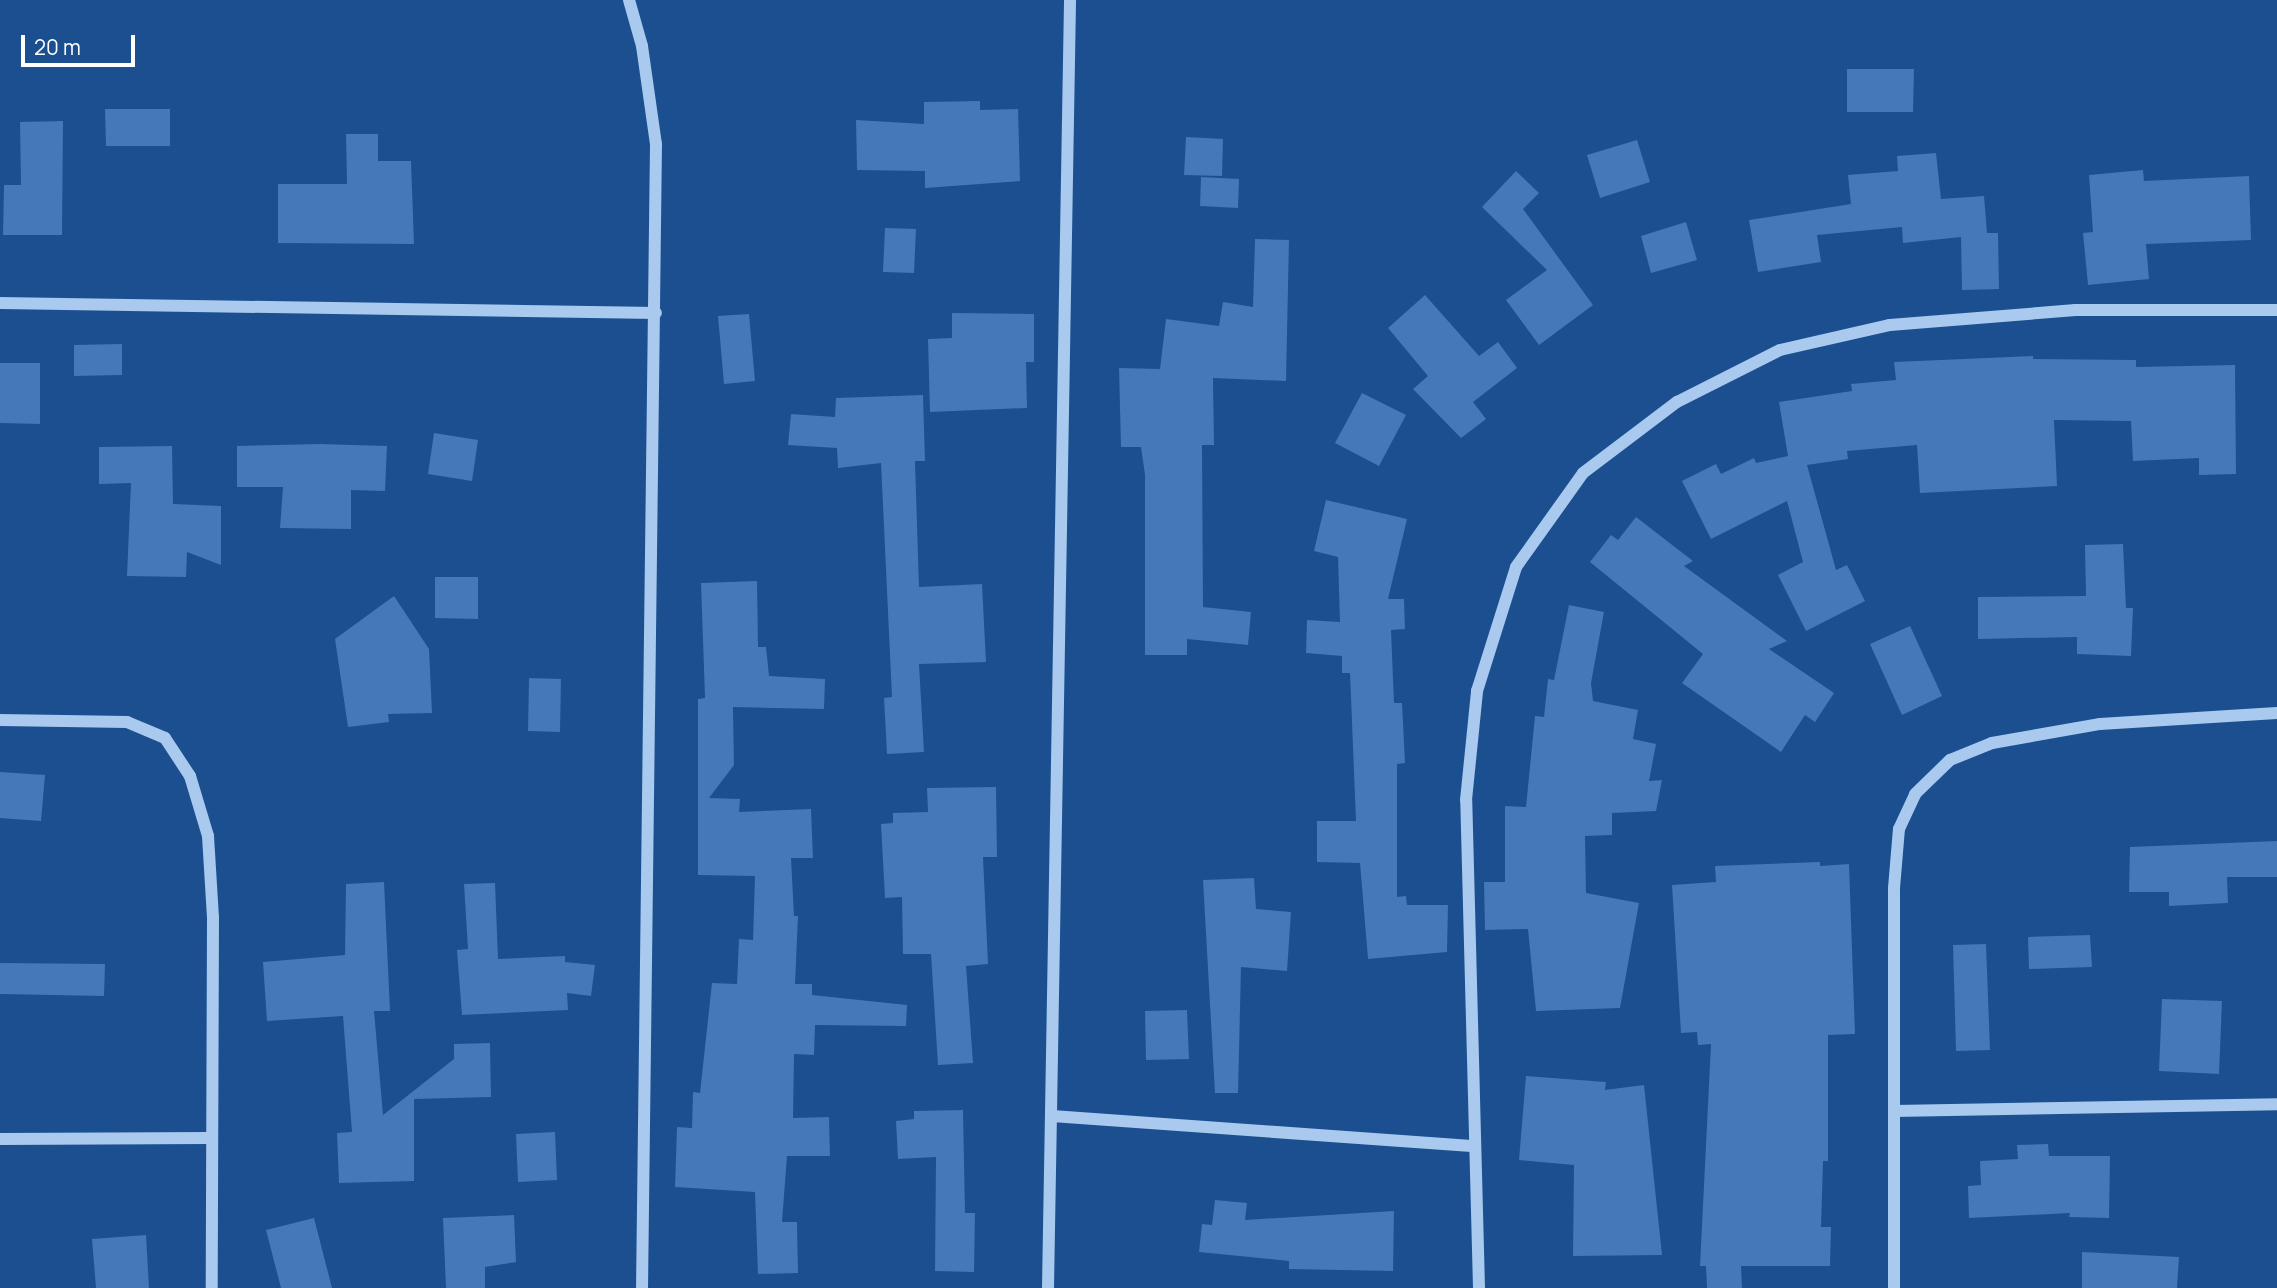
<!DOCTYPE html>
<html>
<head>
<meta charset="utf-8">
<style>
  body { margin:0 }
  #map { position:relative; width:2277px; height:1288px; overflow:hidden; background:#1b4f8f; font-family:Manrope,sans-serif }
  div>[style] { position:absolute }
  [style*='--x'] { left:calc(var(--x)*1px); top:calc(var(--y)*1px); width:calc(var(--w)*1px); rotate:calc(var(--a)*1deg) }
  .building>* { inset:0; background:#4478b7 }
  .minor>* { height:12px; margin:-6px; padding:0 6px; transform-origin:6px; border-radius:6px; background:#a9c9ee }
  span { translate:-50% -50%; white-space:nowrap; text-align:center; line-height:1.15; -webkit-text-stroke:6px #1b4f8f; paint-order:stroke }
  .scale { position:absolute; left:21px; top:35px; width:114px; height:32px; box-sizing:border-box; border:4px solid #fff; border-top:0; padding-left:9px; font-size:21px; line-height:24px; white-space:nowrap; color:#fff; -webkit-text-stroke:5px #1b4f8f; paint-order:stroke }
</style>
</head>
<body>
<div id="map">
  <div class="building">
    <div style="clip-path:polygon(1847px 69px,1914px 69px,1913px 112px,1847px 112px)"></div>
    <div style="clip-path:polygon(980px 101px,980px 110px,1018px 109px,1020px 181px,925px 188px,925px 171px,857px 170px,856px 120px,924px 124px,924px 102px)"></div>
    <div style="clip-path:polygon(105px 109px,170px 109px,170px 146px,106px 146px)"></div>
    <div style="clip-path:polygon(63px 121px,62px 235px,3px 235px,4px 185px,21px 185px,20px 122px)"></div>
    <div style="clip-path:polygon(346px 134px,378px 134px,378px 161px,411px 161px,414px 244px,278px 243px,278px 184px,347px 184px)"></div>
    <div style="clip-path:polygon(1186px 137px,1223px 139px,1222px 176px,1184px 175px)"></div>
    <div style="clip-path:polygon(1637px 140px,1650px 182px,1600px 198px,1587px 155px)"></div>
    <div style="clip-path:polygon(1936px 153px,1941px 199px,1984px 196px,1987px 233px,1998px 233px,1999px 289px,1962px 290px,1961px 237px,1903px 243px,1902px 227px,1817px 235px,1821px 262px,1758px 272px,1749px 220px,1851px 204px,1848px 175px,1898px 171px,1897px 156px)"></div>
    <div style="clip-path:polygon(2143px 170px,2144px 181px,2249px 176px,2251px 240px,2146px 244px,2149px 279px,2088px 285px,2083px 233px,2093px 232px,2089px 175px)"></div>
    <div style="clip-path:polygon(1516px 171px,1539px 193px,1523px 209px,1593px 305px,1539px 345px,1506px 300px,1547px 270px,1482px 207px)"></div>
    <div style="clip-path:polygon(1201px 177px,1239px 179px,1238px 208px,1200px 206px)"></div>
    <div style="clip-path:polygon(1686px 222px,1697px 260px,1651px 273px,1641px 236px)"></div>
    <div style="clip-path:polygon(885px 228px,916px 229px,914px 273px,883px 272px)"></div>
    <div style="clip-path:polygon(1255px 239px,1289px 240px,1286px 381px,1213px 378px,1214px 445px,1202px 445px,1203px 607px,1251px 612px,1248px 645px,1187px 639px,1187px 655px,1145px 655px,1145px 475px,1141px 447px,1121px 447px,1119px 368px,1160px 369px,1166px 319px,1219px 326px,1223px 302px,1253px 307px)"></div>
    <div style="clip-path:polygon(1425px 295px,1479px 356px,1498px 342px,1517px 368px,1473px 402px,1486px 419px,1461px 438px,1413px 389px,1428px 376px,1388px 328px)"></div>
    <div style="clip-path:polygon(952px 313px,1034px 314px,1034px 362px,1026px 362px,1027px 408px,930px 412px,928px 339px,952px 338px)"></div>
    <div style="clip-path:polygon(749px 314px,755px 381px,724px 384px,718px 316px)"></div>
    <div style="clip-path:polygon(122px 344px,122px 375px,74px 376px,74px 345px)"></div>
    <div style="clip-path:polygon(2033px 356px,2033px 359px,2136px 360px,2136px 367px,2235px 365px,2236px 474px,2199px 475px,2199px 458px,2133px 461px,2131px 421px,2054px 420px,2057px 486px,1920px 493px,1917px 445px,1847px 451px,1848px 459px,1807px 465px,1836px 570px,1847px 565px,1865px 601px,1806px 631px,1778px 575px,1803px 562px,1787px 501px,1711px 539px,1682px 481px,1716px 464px,1721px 474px,1754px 458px,1756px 463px,1788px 456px,1779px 402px,1852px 391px,1851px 384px,1896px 380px,1894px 362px)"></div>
    <div style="clip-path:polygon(0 363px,40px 363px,40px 424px,0 423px)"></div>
    <div style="clip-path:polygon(1362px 393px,1406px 415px,1379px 466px,1335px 443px)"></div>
    <div style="clip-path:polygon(923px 395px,925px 461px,915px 461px,919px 587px,982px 584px,986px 662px,919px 664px,924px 752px,887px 754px,884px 698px,892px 697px,881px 463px,838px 468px,837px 448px,788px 445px,791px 414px,835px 417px,836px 398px)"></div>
    <div style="clip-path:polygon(434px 433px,478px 440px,472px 481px,428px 474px)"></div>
    <div style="clip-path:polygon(320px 444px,387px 446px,385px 491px,351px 490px,351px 529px,280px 528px,283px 487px,237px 487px,237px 446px)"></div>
    <div style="clip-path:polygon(172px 446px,173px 504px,221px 506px,221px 565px,187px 552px,186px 577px,127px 576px,131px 483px,99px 484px,99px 447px)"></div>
    <div style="clip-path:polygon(1326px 500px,1407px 519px,1388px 599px,1404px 599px,1405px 629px,1391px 630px,1394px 703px,1402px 703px,1405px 763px,1397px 764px,1397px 897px,1406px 896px,1407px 905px,1448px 905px,1447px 952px,1368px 959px,1360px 863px,1317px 862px,1317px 821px,1356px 821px,1350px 673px,1342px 673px,1342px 656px,1306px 653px,1307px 620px,1340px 622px,1338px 557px,1314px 551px)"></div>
    <div style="clip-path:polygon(1636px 517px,1693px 561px,1684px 566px,1787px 641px,1769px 649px,1834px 693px,1815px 722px,1805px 715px,1781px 752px,1682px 683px,1703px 654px,1590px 562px,1611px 535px,1618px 540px)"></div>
    <div style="clip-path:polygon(2123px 544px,2126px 608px,2133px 608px,2131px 656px,2077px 654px,2077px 637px,1978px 639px,1978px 597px,2086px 596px,2085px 545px)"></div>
    <div style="clip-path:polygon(435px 577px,478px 577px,478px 619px,435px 618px)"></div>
    <div style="clip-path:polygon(757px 581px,758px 647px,766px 647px,769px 676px,825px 679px,824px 709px,733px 707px,734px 765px,709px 798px,740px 799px,739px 812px,811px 809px,813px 858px,791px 858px,794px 916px,798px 916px,795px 984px,812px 984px,812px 995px,907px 1005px,906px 1026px,815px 1025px,814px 1055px,794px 1054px,793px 1118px,829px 1117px,830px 1156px,787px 1156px,782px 1222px,797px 1222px,798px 1273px,758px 1274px,755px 1192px,675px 1187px,677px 1127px,692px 1128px,693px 1092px,700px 1093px,712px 983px,737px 984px,739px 939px,753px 940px,755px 876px,698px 875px,698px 699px,705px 698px,701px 583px)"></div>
    <div style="clip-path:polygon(394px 596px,429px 649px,432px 713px,388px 714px,389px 722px,348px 727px,335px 639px)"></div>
    <div style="clip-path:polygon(1569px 605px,1604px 612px,1591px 683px,1593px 701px,1638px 710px,1633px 739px,1656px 744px,1649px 781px,1662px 780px,1656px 811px,1612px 813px,1612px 835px,1585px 836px,1586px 893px,1639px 903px,1620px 1008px,1536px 1011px,1528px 929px,1485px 930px,1484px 882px,1505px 882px,1505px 806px,1526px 807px,1535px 716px,1544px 717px,1548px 679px,1554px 680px)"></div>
    <div style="clip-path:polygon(1910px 626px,1942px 696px,1902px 715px,1870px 644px)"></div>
    <div style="clip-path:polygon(529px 678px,561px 679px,560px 732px,528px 731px)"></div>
    <div style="clip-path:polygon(0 772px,45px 775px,41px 821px,0 818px)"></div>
    <div style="clip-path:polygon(996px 787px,997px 857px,983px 857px,988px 964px,966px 966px,973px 1063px,938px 1065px,931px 954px,903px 954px,902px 897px,885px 898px,881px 824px,893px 823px,893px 813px,928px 812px,927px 788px)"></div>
    <div style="clip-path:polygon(2277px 841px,2277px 877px,2227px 877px,2228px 903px,2169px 906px,2169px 892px,2129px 892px,2130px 847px)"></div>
    <div style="clip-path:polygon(1820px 862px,1820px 866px,1849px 864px,1855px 1034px,1828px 1035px,1828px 1161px,1823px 1161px,1821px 1227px,1831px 1227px,1830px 1266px,1741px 1266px,1742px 1288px,1707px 1288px,1706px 1266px,1700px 1266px,1711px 1044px,1698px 1045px,1697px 1032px,1681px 1033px,1672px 885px,1716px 882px,1715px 866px)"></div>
    <div style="clip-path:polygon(1254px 878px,1256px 909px,1291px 912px,1287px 971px,1241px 967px,1238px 1093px,1215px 1093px,1203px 880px)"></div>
    <div style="clip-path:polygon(384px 882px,390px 1011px,374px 1011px,383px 1115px,454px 1059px,454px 1044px,490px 1043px,491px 1097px,414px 1099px,414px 1181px,339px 1183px,337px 1133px,352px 1132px,343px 1016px,267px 1021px,263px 962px,345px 955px,346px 884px)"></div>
    <div style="clip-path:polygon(495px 883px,498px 959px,565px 956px,565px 962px,595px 965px,591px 996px,567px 993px,568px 1010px,462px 1015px,457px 950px,468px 949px,464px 884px)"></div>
    <div style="clip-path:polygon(2090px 935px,2092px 967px,2029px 969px,2028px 937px)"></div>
    <div style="clip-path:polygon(1986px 944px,1990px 1050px,1956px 1051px,1953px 945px)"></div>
    <div style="clip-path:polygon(0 963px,105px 964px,104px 996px,0 994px)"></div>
    <div style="clip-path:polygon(2162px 999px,2222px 1001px,2219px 1074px,2159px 1071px)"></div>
    <div style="clip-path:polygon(1187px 1010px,1189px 1059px,1146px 1060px,1145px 1011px)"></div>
    <div style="clip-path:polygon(1526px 1076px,1606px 1082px,1605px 1090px,1644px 1085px,1662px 1255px,1573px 1256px,1574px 1165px,1519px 1160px)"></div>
    <div style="clip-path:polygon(963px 1110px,965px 1213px,975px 1213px,974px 1272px,935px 1271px,936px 1157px,898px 1159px,896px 1121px,914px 1119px,914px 1111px)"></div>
    <div style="clip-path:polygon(555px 1132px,557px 1180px,518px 1182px,516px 1134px)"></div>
    <div style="clip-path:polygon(2048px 1144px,2049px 1156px,2110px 1156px,2109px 1218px,2069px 1217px,2070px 1213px,1969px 1218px,1968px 1186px,1981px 1185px,1980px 1161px,2018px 1159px,2017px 1145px)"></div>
    <div style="clip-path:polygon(1215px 1200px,1247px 1203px,1245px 1220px,1394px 1211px,1393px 1271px,1289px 1269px,1289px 1261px,1199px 1252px,1202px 1224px,1212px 1225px)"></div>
    <div style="clip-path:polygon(514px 1215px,516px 1262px,485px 1267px,485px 1288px,446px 1288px,443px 1218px)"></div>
    <div style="clip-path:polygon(314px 1218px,332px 1288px,281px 1288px,266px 1230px)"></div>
    <div style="clip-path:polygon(146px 1235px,149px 1288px,96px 1288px,92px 1239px)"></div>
    <div style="clip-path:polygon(2082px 1252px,2179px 1257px,2177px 1288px,2082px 1288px)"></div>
  </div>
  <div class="minor">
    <div style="--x:629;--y:0;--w:48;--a:74.2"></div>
    <div style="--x:642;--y:46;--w:99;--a:81.9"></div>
    <div style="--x:656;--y:144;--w:1144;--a:90.7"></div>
    <div style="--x:0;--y:303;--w:656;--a:0.87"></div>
    <div style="--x:0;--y:720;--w:127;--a:0.9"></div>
    <div style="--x:127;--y:722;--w:41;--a:22.8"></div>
    <div style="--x:165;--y:738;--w:45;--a:56.7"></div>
    <div style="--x:190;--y:776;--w:63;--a:73.3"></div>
    <div style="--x:208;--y:836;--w:81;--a:86.5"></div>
    <div style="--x:213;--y:917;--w:371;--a:90.2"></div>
    <div style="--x:1894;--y:1111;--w:383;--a:-1"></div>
    <div style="--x:1052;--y:1116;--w:424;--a:4.1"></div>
    <div style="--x:0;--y:1139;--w:210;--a:-0.3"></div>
    <div style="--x:1048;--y:1288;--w:1288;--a:-89.02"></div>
    <div style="--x:1479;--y:1288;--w:488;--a:-91.5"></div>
    <div style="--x:1466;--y:800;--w:110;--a:-84.2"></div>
    <div style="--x:1477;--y:691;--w:130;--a:-72.5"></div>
    <div style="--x:1516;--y:567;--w:115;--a:-54.5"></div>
    <div style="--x:1583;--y:473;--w:118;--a:-37.1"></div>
    <div style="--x:1677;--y:402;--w:115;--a:-26.8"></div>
    <div style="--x:1780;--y:350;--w:113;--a:-12.8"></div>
    <div style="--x:1890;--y:325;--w:186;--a:-4.6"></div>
    <div style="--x:2075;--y:310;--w:202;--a:0"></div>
    <div style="--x:1894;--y:1288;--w:400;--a:-90"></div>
    <div style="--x:1894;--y:888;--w:59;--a:-85.2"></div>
    <div style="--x:1899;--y:829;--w:38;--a:-65"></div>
    <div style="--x:1915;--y:794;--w:49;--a:-44.2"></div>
    <div style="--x:1950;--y:760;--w:45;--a:-22"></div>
    <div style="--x:1992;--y:743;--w:110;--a:-10"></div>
    <div style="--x:2100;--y:724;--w:177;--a:-3.6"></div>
  </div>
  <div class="scale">20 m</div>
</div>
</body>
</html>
